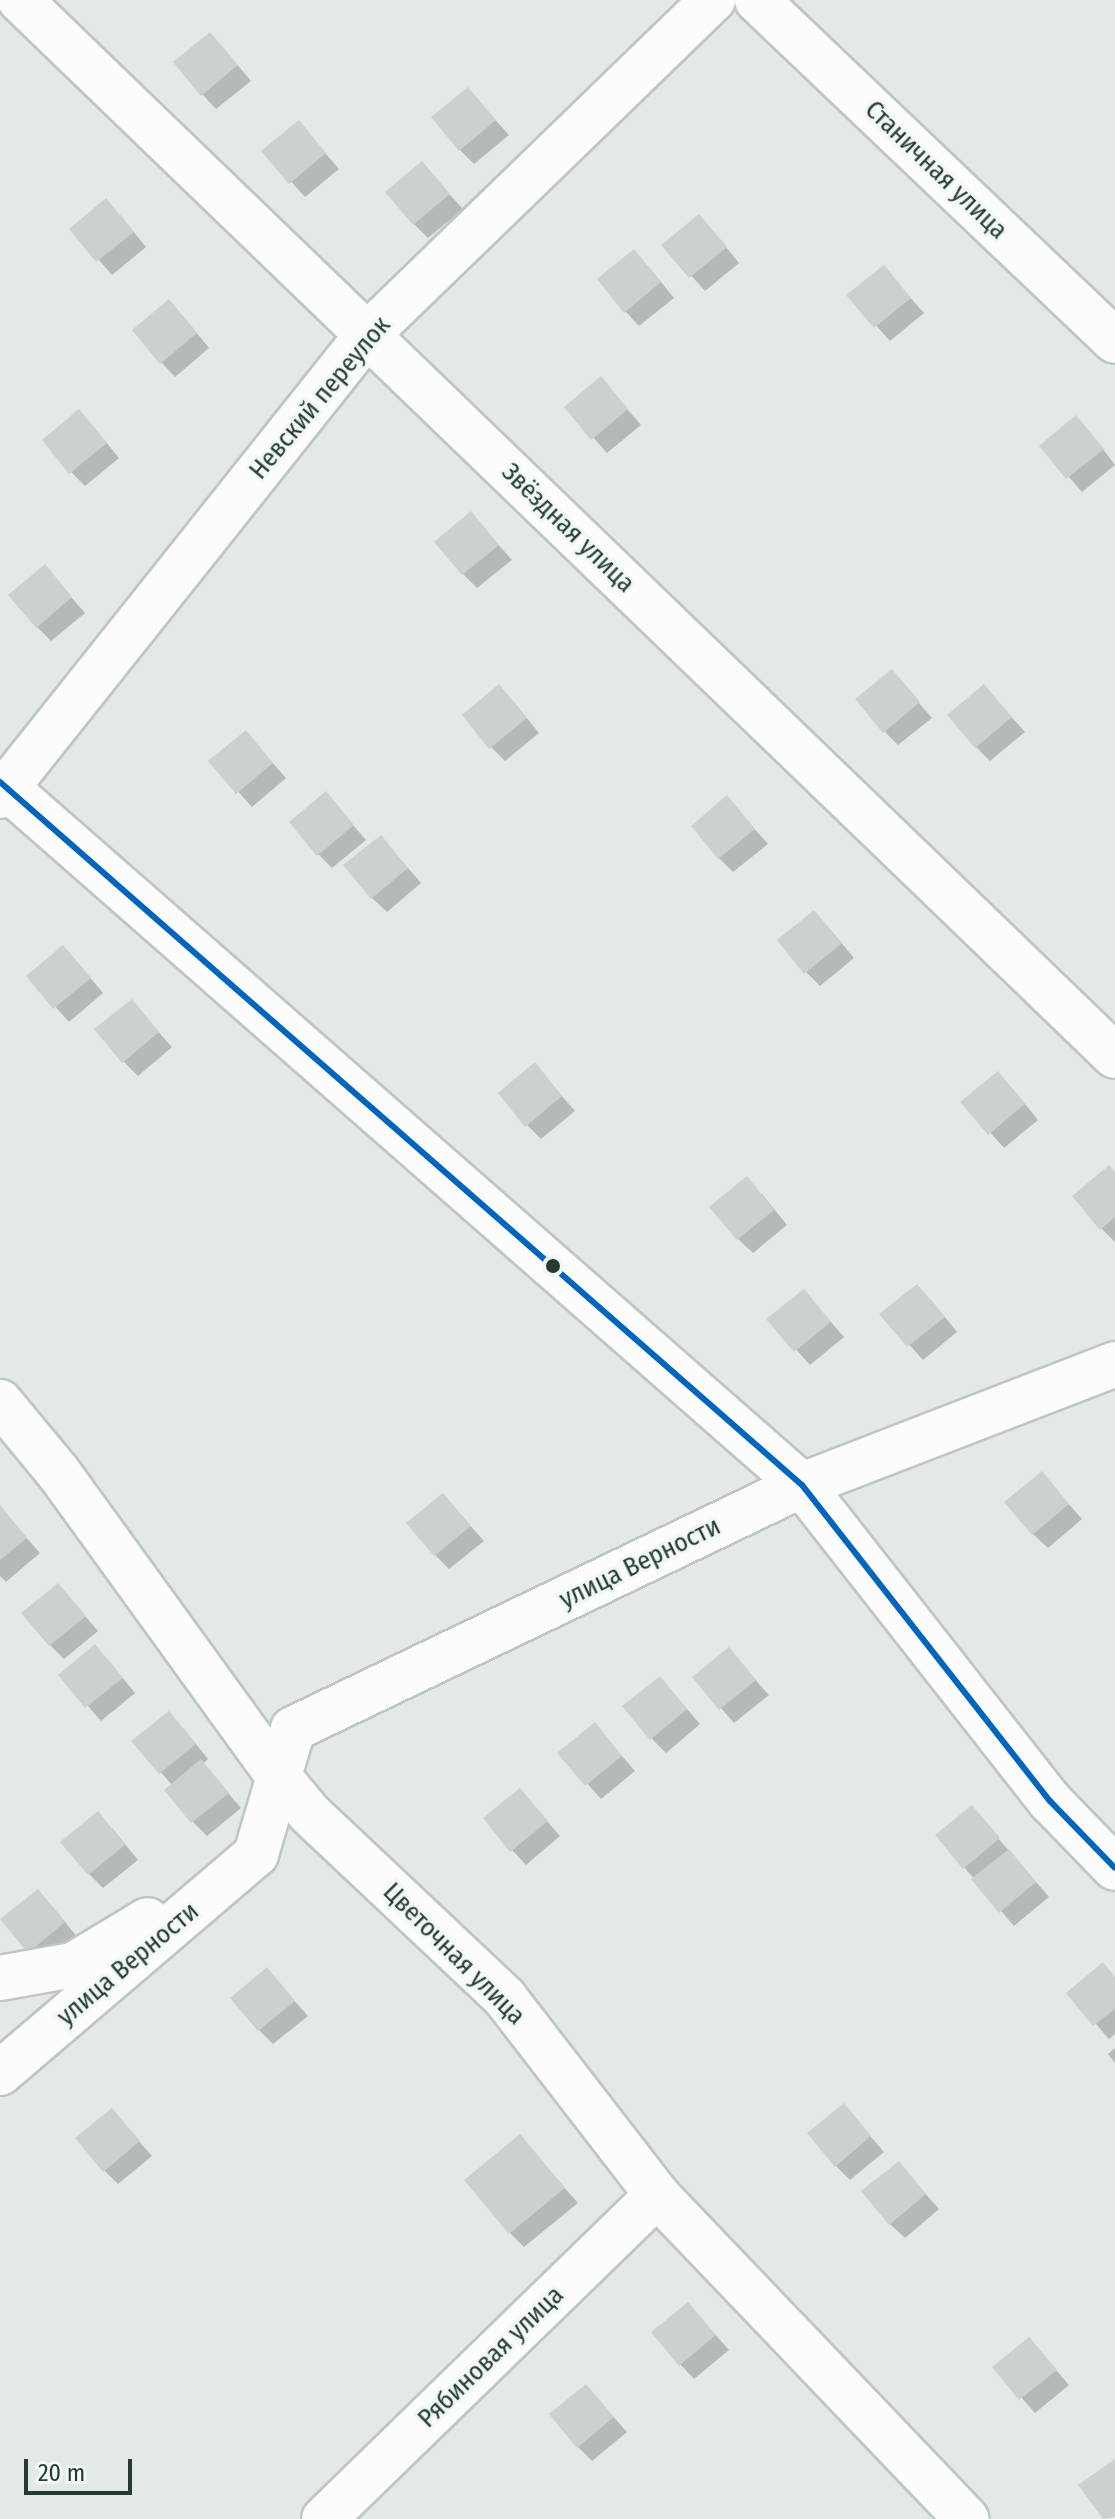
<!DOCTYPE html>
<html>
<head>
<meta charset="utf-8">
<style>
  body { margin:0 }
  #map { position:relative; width:1115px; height:2519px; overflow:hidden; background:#e3e9e6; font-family:"Fira Sans Condensed",sans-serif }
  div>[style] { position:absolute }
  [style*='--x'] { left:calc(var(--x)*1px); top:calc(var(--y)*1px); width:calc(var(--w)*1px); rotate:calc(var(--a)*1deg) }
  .shadow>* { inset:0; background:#0003 }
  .building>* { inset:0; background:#ccd1cf }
  .roads { filter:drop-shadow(2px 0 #c0c6c3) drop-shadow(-2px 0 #c0c6c3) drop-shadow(0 2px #c0c6c3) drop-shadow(0 -2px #c0c6c3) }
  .minor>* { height:44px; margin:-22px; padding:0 22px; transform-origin:22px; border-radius:22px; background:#fbfcfb }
  .bus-1>* { height:6px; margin:-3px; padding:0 3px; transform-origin:3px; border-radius:3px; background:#0065bd }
  .dots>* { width:22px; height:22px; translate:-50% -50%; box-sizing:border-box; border:4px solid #f2f8f4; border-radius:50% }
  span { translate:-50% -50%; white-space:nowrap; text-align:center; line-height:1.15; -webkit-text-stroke:6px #f2f8f4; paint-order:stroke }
  .street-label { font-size:26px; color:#233b33 }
  .scale { position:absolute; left:24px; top:2459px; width:108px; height:36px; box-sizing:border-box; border:4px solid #233b33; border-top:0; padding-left:10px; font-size:24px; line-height:28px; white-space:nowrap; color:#233b33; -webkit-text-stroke:6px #f2f8f4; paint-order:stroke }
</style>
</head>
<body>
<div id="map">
  <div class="shadow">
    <div style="clip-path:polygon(224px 49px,251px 81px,216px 109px,202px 94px)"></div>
    <div style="clip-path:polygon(468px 90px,509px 135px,474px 164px,460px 150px)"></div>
    <div style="clip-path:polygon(299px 123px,339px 169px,305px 197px,264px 151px)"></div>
    <div style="clip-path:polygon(422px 164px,463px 209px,428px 238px,414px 224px)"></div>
    <div style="clip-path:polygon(120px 215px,146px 247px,112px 275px,72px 229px)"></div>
    <div style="clip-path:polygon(713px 231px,739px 263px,705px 291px,664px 245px)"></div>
    <div style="clip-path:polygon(648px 266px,674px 298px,639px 326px,625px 311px)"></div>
    <div style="clip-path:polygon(883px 267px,924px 313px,890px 341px,849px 295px)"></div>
    <div style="clip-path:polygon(183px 316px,209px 348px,175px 377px,161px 362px)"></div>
    <div style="clip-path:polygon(601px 379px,641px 425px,607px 453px,566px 407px)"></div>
    <div style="clip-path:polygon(93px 426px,119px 458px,85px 486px,71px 472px)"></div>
    <div style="clip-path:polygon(1090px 432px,1115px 465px,1082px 492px,1042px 446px)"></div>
    <div style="clip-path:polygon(471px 514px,512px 560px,477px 588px,463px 574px)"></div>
    <div style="clip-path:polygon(45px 567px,85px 613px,51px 641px,37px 627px)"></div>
    <div style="clip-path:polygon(892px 672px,932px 718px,898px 745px,884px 731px)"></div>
    <div style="clip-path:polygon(984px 686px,1025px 732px,990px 761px,976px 747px)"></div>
    <div style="clip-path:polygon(513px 701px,539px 733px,505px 761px,491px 747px)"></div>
    <div style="clip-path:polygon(246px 733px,286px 778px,252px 807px,211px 761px)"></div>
    <div style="clip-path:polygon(326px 794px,366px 840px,332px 868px,318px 854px)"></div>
    <div style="clip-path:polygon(727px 798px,768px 844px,733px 872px,719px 858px)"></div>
    <div style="clip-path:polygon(381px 837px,421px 883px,387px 912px,372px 898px)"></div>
    <div style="clip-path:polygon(828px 927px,854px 958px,820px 986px,806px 972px)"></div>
    <div style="clip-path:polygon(77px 962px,103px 993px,69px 1022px,28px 976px)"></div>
    <div style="clip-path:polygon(131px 1001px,172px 1047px,138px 1076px,123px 1061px)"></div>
    <div style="clip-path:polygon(535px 1065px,575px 1111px,541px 1139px,527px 1125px)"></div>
    <div style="clip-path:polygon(1012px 1088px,1038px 1120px,1004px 1148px,963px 1102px)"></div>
    <div style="clip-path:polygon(1115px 1174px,1115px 1242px,1101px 1228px)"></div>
    <div style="clip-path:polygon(761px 1193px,787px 1225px,753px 1253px,738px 1239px)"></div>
    <div style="clip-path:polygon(804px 1291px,844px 1337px,810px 1365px,769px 1319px)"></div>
    <div style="clip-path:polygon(931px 1300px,957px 1332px,923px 1360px,882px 1314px)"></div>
    <div style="clip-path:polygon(1041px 1473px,1082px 1519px,1048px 1548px,1033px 1534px)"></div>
    <div style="clip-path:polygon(443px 1495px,484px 1541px,449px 1569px,435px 1555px)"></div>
    <div style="clip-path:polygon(0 1508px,40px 1553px,6px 1582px,0 1576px)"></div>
    <div style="clip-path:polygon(58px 1585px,98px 1631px,64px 1659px,50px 1645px)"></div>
    <div style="clip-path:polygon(728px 1649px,769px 1695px,734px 1723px,694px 1677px)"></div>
    <div style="clip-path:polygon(109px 1661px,135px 1693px,101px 1721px,61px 1675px)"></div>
    <div style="clip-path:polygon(660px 1678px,700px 1724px,666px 1753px,652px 1739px)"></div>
    <div style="clip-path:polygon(595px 1725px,635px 1771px,601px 1799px,560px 1753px)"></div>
    <div style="clip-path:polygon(183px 1728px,208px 1759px,203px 1764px,241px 1808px,207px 1836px,193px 1822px,172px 1785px,134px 1741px)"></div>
    <div style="clip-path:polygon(520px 1790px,560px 1836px,526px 1865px,512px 1850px)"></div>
    <div style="clip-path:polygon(972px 1808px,1049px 1897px,1014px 1926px,964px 1867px)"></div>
    <div style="clip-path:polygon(112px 1828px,138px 1860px,103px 1888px,89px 1874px)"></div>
    <div style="clip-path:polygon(52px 1906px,78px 1938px,44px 1965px,30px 1951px)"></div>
    <div style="clip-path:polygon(267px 1970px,308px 2016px,273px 2044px,259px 2030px)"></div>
    <div style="clip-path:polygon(1115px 1977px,1115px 2034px,1109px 2039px,1069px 1993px)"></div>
    <div style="clip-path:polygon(1115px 2048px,1115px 2063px,1108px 2054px)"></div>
    <div style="clip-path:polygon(844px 2106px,884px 2152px,850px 2180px,836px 2166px)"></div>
    <div style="clip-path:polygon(112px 2111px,152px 2156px,118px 2184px,104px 2170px)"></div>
    <div style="clip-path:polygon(520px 2137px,578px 2203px,524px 2247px,510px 2233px)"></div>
    <div style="clip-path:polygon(898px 2163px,939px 2209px,905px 2238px,890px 2224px)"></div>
    <div style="clip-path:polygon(688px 2304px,729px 2350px,694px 2379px,680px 2364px)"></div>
    <div style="clip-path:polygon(1029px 2339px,1069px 2385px,1035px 2413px,995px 2367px)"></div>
    <div style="clip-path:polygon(586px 2386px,627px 2432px,592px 2461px,578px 2447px)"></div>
  </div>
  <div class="building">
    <div style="clip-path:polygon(210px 32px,238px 65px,201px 96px,173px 62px)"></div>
    <div style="clip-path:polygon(468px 87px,496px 120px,459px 151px,431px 117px)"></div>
    <div style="clip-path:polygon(299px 120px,326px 153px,289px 184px,261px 151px)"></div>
    <div style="clip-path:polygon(422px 161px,450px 194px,413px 225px,385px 192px)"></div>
    <div style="clip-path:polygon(106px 198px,134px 232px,96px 262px,69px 229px)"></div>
    <div style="clip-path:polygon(699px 214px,727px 247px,689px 278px,661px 245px)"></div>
    <div style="clip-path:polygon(634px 249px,661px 282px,624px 313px,597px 279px)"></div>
    <div style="clip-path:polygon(884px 265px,911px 298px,874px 328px,846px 295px)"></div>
    <div style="clip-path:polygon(169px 299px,197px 333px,160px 364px,132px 330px)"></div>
    <div style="clip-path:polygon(601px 376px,628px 409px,591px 440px,564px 407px)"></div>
    <div style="clip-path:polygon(79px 409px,107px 443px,69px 474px,42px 440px)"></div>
    <div style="clip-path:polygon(1076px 415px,1104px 449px,1066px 479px,1039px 446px)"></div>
    <div style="clip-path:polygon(471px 511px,499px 545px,462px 575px,434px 542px)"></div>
    <div style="clip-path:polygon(45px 564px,72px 597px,36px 628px,8px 595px)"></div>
    <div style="clip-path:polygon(892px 669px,920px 702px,883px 733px,855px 699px)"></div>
    <div style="clip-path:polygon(499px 684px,527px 718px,489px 749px,462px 715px)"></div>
    <div style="clip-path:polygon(984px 684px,1012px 717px,975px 748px,947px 715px)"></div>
    <div style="clip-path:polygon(246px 730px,273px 763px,236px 794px,208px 761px)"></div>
    <div style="clip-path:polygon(326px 791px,354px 825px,317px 856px,289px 822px)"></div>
    <div style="clip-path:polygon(727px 795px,755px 829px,718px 859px,691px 826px)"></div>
    <div style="clip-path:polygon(381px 835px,408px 868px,371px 899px,343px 865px)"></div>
    <div style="clip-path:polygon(814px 910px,842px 943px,804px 974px,777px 940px)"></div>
    <div style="clip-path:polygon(63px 945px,91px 978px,53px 1009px,26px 976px)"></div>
    <div style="clip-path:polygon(132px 999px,159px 1032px,122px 1063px,94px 1029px)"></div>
    <div style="clip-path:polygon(535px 1062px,562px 1096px,525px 1127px,498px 1093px)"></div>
    <div style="clip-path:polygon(998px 1071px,1025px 1104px,988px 1135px,960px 1102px)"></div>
    <div style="clip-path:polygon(1109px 1165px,1115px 1172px,1115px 1217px,1100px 1230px,1072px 1196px)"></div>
    <div style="clip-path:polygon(747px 1176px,774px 1210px,737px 1240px,709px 1207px)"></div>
    <div style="clip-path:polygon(917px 1284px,945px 1317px,907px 1347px,879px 1314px)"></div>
    <div style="clip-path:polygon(804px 1289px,831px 1322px,794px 1352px,766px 1319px)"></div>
    <div style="clip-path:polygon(1042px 1471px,1069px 1504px,1032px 1535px,1004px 1502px)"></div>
    <div style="clip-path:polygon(443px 1493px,471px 1526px,434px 1556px,406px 1523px)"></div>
    <div style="clip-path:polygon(0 1505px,27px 1538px,0 1560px)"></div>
    <div style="clip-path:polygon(58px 1583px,86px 1616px,49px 1646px,21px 1613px)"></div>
    <div style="clip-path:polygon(95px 1644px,123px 1678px,85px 1708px,58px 1675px)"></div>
    <div style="clip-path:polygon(729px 1647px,756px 1680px,719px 1710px,692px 1677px)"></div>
    <div style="clip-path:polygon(660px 1676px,687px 1709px,650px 1740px,622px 1706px)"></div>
    <div style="clip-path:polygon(169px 1711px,196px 1744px,159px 1774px,131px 1741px)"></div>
    <div style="clip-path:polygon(595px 1722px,622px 1756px,585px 1786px,557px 1753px)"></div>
    <div style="clip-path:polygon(201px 1759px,229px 1793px,191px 1823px,164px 1790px)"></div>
    <div style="clip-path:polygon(520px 1788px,548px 1821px,510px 1852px,483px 1818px)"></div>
    <div style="clip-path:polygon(972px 1805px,1000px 1838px,963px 1869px,935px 1835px)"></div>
    <div style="clip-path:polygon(98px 1811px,125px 1845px,88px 1875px,60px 1842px)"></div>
    <div style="clip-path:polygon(1009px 1849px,1036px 1882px,999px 1913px,971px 1879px)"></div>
    <div style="clip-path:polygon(38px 1889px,65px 1922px,28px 1953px,0 1919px)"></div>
    <div style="clip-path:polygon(1103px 1962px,1115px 1977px,1115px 2009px,1093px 2026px,1066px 1993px)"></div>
    <div style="clip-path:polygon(267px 1967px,295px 2001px,258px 2031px,230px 1998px)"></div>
    <div style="clip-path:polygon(844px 2103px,871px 2136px,835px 2167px,807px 2133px)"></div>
    <div style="clip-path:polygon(112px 2108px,140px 2141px,103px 2172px,75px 2138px)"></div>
    <div style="clip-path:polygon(520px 2134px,565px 2188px,509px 2234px,464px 2180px)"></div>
    <div style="clip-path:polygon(899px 2161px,926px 2194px,889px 2225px,861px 2191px)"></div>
    <div style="clip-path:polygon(688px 2302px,716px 2335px,679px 2366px,651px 2332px)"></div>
    <div style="clip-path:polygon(1029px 2337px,1057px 2370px,1019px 2400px,992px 2367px)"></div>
    <div style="clip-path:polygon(586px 2384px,614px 2417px,577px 2448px,549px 2414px)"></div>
    <div style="clip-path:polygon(1115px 2459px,1115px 2517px,1103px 2519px,1078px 2485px)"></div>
  </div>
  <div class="roads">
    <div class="minor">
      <div style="--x:20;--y:0;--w:1521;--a:43.96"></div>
      <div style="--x:757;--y:0;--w:494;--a:43.6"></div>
      <div style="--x:0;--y:782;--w:1066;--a:41.24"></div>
      <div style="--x:802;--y:1485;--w:402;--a:51.9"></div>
      <div style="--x:1050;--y:1801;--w:93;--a:45.9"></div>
      <div style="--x:0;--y:796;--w:589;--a:-51.48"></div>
      <div style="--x:367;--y:335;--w:482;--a:-44.1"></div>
      <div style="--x:0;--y:1402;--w:91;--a:50.4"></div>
      <div style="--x:58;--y:1472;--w:377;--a:54.1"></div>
      <div style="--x:279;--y:1777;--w:48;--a:50"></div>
      <div style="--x:310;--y:1814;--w:268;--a:43.3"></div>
      <div style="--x:505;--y:1998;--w:249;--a:52.3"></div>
      <div style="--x:657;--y:2195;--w:448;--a:46.3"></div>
      <div style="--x:0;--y:1978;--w:74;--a:-10.1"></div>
      <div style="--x:73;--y:1965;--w:87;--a:-31"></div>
      <div style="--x:0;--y:2073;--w:337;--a:-40.5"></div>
      <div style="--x:256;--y:1854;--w:130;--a:-73.5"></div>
      <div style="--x:293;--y:1729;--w:564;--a:-25.61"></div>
      <div style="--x:802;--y:1485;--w:336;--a:-21.1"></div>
      <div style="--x:324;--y:2519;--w:465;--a:-44.2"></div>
    </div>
  </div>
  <div class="bus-1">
    <div style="--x:0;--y:782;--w:1066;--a:41.24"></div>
    <div style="--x:802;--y:1485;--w:402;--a:51.9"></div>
    <div style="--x:1050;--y:1801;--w:93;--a:45.9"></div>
  </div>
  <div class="dots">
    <div style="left:553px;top:1266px;background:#233b33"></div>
  </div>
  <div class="street-label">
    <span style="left:936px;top:170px;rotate:44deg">Станичная улица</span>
    <span style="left:320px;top:398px;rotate:-50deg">Невский переулок</span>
    <span style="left:568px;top:528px;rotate:44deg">Звёздная улица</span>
    <span style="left:640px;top:1563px;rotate:-26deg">улица Верности</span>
    <span style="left:454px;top:1954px;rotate:45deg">Цветочная улица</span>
    <span style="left:128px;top:1964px;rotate:-40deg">улица Верности</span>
    <span style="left:491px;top:2357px;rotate:-44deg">Рябиновая улица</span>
  </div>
  <div class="scale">20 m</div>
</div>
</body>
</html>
